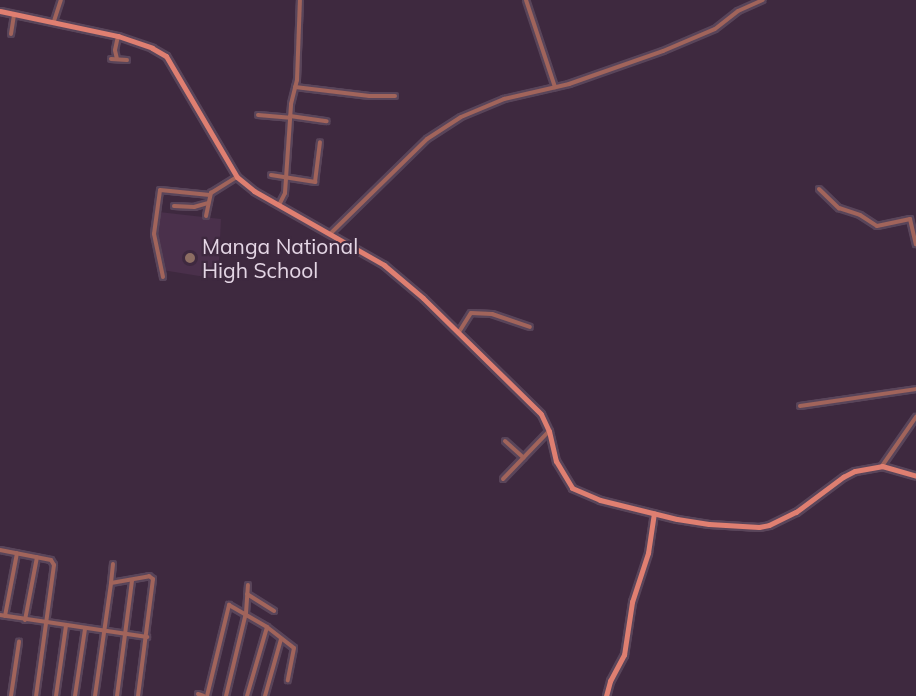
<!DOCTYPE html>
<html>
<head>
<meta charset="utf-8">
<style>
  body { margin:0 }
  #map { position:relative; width:916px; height:696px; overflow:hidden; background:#3e293f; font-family:Mulish,sans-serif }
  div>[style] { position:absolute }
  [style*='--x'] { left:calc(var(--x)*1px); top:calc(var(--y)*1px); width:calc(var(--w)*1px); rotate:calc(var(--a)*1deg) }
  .built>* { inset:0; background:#4a304b }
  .roads { filter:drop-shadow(2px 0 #59455a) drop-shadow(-2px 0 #59455a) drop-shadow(0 2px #59455a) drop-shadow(0 -2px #59455a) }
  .street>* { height:4px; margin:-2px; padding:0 2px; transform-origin:2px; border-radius:2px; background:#a1645b }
  .secondary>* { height:5px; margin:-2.5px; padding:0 2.5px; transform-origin:2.5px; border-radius:2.5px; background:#df7f71 }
  .dots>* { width:16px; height:16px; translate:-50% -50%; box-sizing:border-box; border:3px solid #3e293f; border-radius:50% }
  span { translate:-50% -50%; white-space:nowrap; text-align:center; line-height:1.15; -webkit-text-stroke:4.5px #3e293f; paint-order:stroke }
  .poi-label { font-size:21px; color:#e4d6e5 }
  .left { translate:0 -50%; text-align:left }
</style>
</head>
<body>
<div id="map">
  <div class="built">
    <div style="clip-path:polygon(159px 212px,221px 219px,218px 279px,162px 270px,158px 240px)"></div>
  </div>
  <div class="roads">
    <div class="street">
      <div style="--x:526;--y:0;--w:92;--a:71.6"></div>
      <div style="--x:54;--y:21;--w:22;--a:-72"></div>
      <div style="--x:11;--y:34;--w:20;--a:-81"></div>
      <div style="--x:111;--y:59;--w:16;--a:4"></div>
      <div style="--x:117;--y:59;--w:9;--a:-103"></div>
      <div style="--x:115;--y:50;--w:14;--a:-78"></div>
      <div style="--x:295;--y:87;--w:75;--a:6.9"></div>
      <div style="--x:369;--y:96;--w:26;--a:0"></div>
      <div style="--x:258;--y:115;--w:32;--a:5"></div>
      <div style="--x:290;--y:116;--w:37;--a:8"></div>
      <div style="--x:271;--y:175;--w:45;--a:9"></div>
      <div style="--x:315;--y:182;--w:40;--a:-82.9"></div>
      <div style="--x:819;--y:189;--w:28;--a:44"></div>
      <div style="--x:839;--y:208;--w:22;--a:18"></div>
      <div style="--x:860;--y:215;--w:20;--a:33"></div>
      <div style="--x:877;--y:226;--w:34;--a:-12"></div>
      <div style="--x:910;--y:219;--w:26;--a:77"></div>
      <div style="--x:279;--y:205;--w:13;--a:-63"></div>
      <div style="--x:285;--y:193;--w:89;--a:-86.1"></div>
      <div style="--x:291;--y:104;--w:25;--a:-76"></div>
      <div style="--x:297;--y:80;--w:80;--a:-87.9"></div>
      <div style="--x:174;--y:206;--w:20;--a:3"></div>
      <div style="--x:194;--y:207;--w:15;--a:-16"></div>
      <div style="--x:206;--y:216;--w:24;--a:-78"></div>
      <div style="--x:211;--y:193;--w:31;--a:-32"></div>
      <div style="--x:331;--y:233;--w:134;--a:-44.4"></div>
      <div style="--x:427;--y:139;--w:40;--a:-32.9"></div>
      <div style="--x:461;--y:117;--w:47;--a:-22.7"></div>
      <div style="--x:504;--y:99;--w:67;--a:-13"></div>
      <div style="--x:569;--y:84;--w:100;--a:-19.3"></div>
      <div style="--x:663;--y:51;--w:56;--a:-22.9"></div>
      <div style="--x:715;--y:29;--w:29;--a:-38"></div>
      <div style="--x:738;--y:11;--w:27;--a:-24"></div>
      <div style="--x:163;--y:277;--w:44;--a:-101.8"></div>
      <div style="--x:154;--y:234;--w:44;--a:-82.2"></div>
      <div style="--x:160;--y:190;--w:50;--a:5.7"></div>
      <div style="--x:459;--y:332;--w:22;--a:-58"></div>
      <div style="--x:471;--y:313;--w:21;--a:3"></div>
      <div style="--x:492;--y:314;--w:40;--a:18.9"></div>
      <div style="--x:800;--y:406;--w:117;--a:-8.3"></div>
      <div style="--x:505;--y:441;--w:25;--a:42"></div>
      <div style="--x:882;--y:466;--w:60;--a:-55.2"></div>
      <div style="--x:503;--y:479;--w:66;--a:-46.2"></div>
      <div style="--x:0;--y:550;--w:52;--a:11.1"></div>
      <div style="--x:51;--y:560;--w:6;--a:59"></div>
      <div style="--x:54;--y:565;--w:132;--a:97.8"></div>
      <div style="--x:113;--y:564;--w:19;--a:96"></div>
      <div style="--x:111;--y:583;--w:39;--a:-10"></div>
      <div style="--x:149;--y:576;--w:5;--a:37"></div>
      <div style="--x:153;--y:579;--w:118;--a:97.3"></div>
      <div style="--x:247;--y:594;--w:32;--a:32"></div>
      <div style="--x:0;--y:615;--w:149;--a:8.5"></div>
      <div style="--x:5;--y:616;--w:64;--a:-79.2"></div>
      <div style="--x:25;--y:620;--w:64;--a:-79.2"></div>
      <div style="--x:198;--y:694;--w:6;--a:18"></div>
      <div style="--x:11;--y:696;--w:55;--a:-81.6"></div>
      <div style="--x:56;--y:696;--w:71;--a:-81.9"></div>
      <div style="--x:75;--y:696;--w:68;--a:-81.5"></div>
      <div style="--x:95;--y:696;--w:114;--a:-81.9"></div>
      <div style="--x:117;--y:696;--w:117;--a:-82.6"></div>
      <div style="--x:207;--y:696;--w:94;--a:-76.4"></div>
      <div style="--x:229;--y:605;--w:44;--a:30.1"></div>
      <div style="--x:267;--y:627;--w:34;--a:38"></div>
      <div style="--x:294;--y:648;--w:33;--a:101"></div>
      <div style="--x:226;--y:696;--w:85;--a:-76.5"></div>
      <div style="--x:246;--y:613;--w:28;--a:-86"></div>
      <div style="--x:247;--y:696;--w:72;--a:-73.8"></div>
      <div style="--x:265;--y:696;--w:59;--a:-74.3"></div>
    </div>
    <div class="secondary">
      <div style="--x:0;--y:11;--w:121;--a:12"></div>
      <div style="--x:118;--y:36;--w:36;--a:19"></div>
      <div style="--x:152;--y:48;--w:16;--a:30"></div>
      <div style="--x:166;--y:56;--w:140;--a:59.6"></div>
      <div style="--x:237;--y:177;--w:22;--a:39"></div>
      <div style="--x:254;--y:191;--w:150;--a:29.6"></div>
      <div style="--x:384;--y:265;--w:51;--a:40.2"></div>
      <div style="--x:423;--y:298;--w:165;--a:44.5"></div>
      <div style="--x:541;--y:414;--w:19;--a:65"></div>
      <div style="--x:549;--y:431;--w:31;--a:77"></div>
      <div style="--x:556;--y:461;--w:31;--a:59"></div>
      <div style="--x:572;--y:488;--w:30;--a:23"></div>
      <div style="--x:600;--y:500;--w:79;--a:13.9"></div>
      <div style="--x:677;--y:519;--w:32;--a:9"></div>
      <div style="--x:709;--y:524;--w:50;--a:3.4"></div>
      <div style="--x:759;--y:527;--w:10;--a:-11"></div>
      <div style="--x:769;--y:525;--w:30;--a:-26"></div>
      <div style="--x:796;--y:512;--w:59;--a:-36.7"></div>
      <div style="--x:843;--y:477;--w:13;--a:-27"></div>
      <div style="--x:855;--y:471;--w:27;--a:-10"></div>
      <div style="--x:882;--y:466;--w:35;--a:16"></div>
      <div style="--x:606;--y:696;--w:16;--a:-75"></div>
      <div style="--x:610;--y:681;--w:30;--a:-62"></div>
      <div style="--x:624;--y:655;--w:54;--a:-81.4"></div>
      <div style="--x:632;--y:602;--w:52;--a:-71.9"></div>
      <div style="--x:648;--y:553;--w:40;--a:-81.5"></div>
    </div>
  </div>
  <div class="dots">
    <div style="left:190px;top:258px;background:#8d6e63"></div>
  </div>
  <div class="poi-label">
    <span class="left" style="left:202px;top:258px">Manga National<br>High School</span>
  </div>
</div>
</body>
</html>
